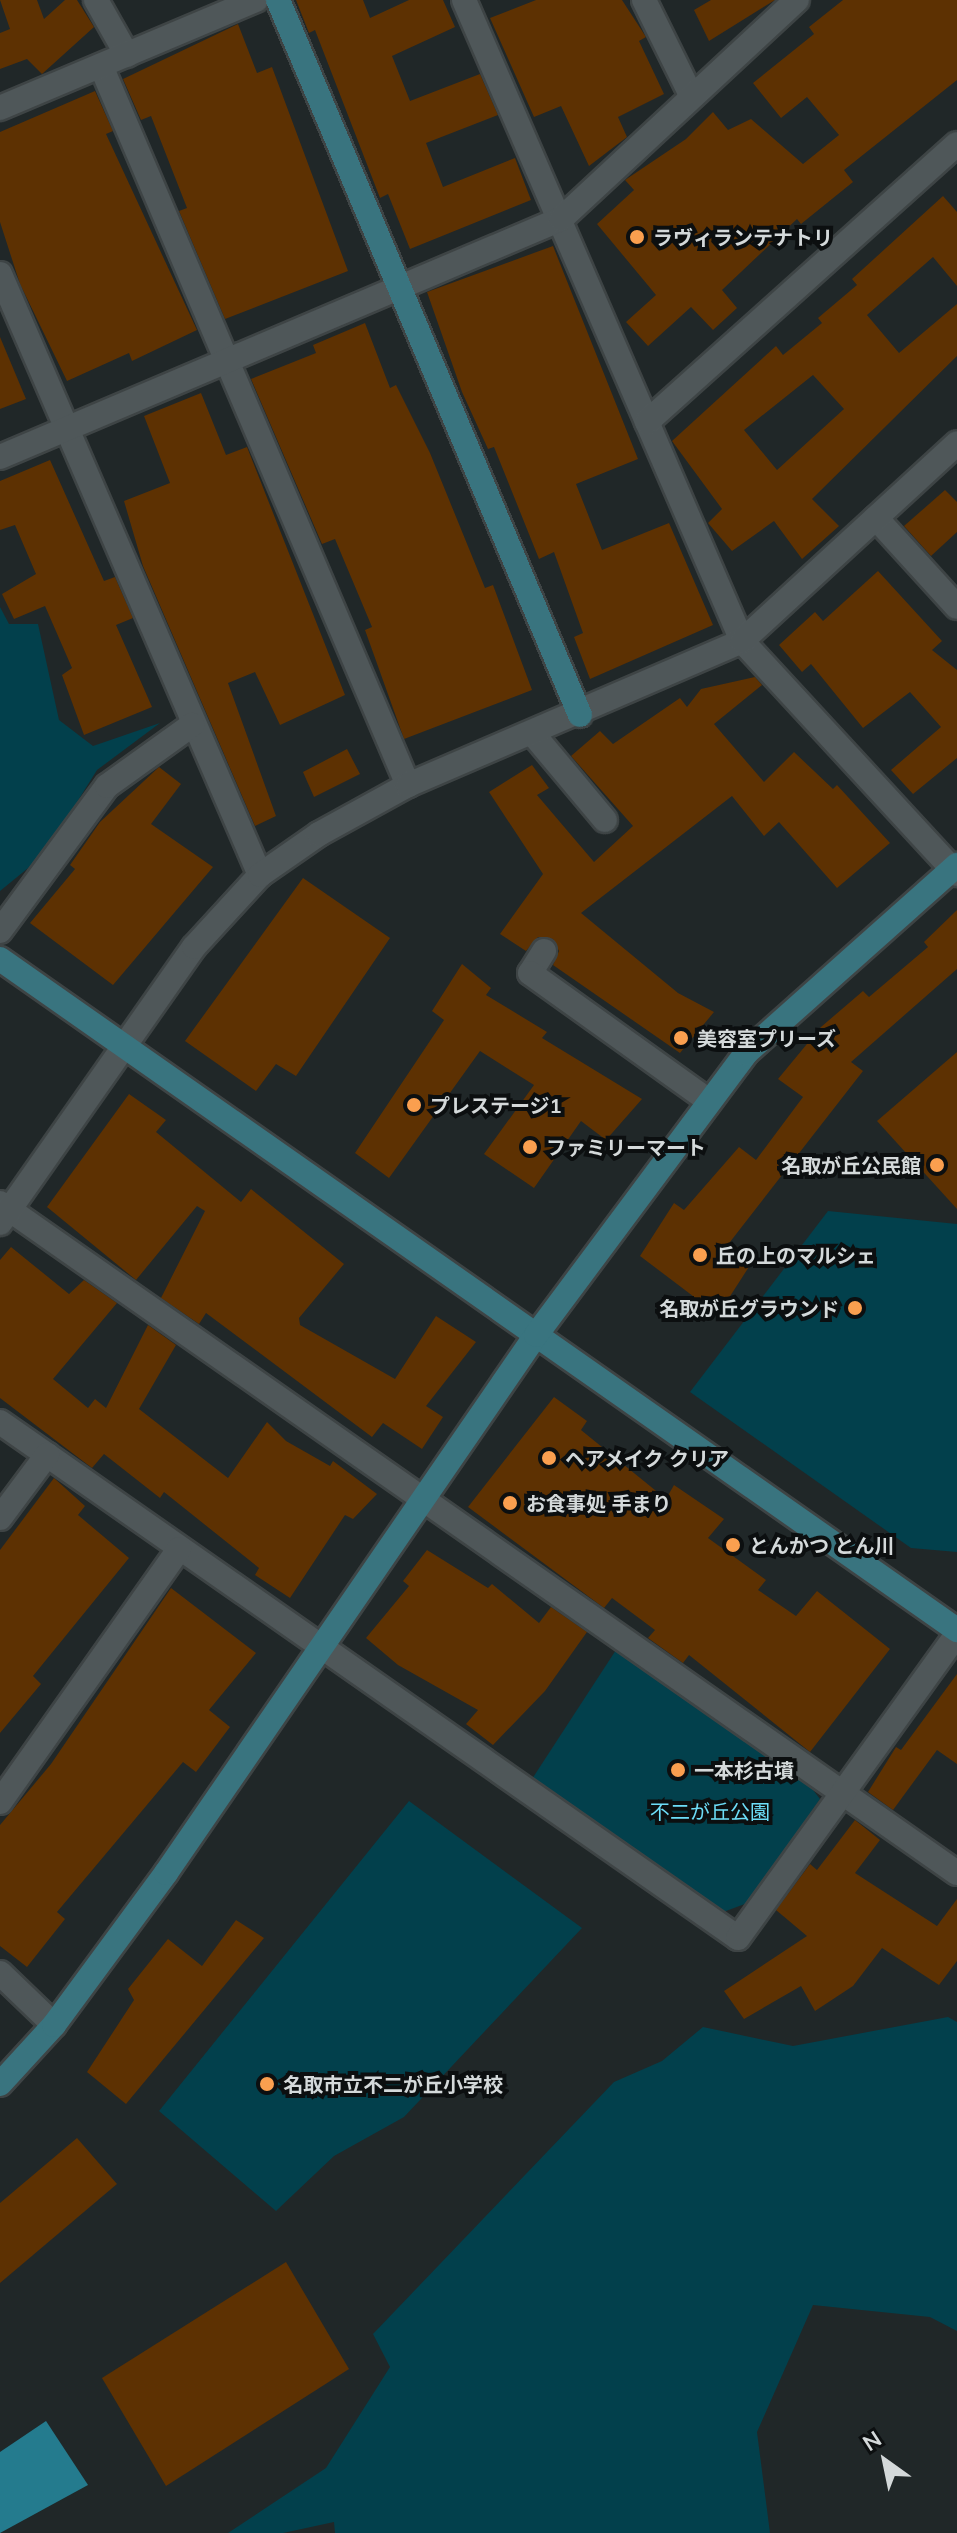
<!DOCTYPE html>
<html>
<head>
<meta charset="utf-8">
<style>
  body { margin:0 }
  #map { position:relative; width:957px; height:2533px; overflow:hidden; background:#202728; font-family:Mulish,"Noto Sans JP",sans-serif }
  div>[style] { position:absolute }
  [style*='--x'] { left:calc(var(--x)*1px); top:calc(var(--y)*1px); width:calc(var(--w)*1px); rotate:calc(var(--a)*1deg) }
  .green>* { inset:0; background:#02404c }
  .water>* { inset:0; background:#247b8e }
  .building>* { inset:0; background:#5d3102 }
  .roads { filter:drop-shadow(2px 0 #3e4445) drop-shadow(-2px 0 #3e4445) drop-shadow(0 2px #3e4445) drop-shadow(0 -2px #3e4445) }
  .street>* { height:24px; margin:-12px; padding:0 12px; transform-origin:12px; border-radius:12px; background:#4f5759 }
  .secondary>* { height:24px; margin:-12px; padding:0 12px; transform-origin:12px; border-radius:12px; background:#39747f }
  .dots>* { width:22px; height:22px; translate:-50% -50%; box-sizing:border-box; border:4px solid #0c0f10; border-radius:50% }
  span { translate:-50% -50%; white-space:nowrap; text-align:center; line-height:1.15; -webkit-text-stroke:8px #0c0f10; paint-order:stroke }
  .poi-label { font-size:20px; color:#d4d9da; font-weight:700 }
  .left { translate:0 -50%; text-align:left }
  .right { translate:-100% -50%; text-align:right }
  .park-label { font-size:20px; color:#6dddf8 }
  .north { position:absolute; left:845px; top:2421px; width:80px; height:80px; -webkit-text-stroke:6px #0c0f10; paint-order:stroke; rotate:327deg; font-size:22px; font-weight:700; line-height:32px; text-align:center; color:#d4d9da }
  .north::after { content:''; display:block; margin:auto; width:28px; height:36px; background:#d4d9da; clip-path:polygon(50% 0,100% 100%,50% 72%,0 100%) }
</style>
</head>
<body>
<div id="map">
  <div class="green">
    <div style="clip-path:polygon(0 607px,9px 624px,38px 624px,59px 720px,93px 746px,160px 723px,97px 770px,44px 855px,0 891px)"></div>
    <div style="clip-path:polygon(828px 1211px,957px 1224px,957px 1552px,911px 1548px,690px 1392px)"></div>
    <div style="clip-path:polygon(616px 1650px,810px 1786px,820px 1799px,750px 1902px,718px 1914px,532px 1779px)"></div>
    <div style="clip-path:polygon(409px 1801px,582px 1928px,404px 2117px,334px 2156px,276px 2211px,159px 2111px)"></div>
    <div style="clip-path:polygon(948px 2017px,957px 2022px,957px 2331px,930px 2317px,813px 2305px,757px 2432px,770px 2533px,335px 2533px,334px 2522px,283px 2533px,228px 2533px,326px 2468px,390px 2367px,373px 2334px,614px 2082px,662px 2061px,703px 2027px,793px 2046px)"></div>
  </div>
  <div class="water">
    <div style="clip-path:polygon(46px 2421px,88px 2485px,0 2533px,0 2452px)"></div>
  </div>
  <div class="building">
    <div style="clip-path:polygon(0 0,37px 0,44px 19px,65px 0,77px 0,94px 27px,42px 74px,27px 59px,0 69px,0 33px,10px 29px)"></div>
    <div style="clip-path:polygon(296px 0,363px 0,370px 18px,409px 0,443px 0,455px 27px,392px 56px,410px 101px,480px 74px,498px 115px,426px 143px,443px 187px,515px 158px,531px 200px,410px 249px,388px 194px,380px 198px,315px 30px,309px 33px)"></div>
    <div style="clip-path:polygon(536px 0,622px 0,646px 37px,639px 41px,664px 94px,618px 117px,627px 137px,589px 166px,561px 106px,534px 117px,490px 18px)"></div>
    <div style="clip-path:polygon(711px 0,775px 0,709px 41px,694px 10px)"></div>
    <div style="clip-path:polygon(843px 0,957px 0,957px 80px,844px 170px,853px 182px,801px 224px,797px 219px,722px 290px,737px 308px,713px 330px,691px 307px,648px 346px,626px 322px,656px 295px,597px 224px,634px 190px,625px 180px,686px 139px,713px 112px,728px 130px,751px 119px,803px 164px,839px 135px,807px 97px,781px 118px,753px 83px,814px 34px,809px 27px)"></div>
    <div style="clip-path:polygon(238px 24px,257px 73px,272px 67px,348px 271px,225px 319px,179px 211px,187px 208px,151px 116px,141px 120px,123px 79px)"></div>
    <div style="clip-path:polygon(95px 91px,113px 131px,106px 134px,197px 330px,132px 361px,129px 353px,67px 381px,20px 284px,0 222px,0 132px)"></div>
    <div style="clip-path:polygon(evenodd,943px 196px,957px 212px,957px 286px,933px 257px,867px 315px,899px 353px,957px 304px,957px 356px,812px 499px,839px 526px,802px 559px,774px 521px,732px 551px,708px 523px,722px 509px,672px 441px,776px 346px,783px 355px,822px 323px,818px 318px,857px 285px,852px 279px,943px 196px,813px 375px,844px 409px,777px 470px,744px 430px,813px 375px)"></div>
    <div style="clip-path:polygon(553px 246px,638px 459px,576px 484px,602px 550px,669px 523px,713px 625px,590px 679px,574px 637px,583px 633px,554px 552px,539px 559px,494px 447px,488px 449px,462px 392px,427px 292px)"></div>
    <div style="clip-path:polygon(365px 323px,390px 388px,396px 385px,430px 453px,485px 588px,493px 585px,532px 690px,404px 739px,365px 630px,372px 627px,335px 539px,322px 544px,251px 379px,316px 353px,313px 345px)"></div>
    <div style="clip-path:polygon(0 337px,26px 399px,0 409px)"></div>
    <div style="clip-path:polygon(201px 393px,226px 455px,247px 447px,345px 695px,280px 725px,255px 672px,228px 683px,276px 816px,255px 826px,143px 566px,124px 501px,170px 483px,144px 416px)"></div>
    <div style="clip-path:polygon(50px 460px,104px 581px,115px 577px,133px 618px,116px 625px,152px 707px,84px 735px,62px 675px,72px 668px,45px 606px,14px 619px,2px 594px,36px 574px,15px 525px,0 530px,0 481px)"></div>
    <div style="clip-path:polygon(945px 490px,957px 502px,957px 532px,931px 556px,904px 526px)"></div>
    <div style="clip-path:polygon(878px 571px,942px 641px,932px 650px,957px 670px,957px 758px,913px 794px,891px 770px,941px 727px,910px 692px,863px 728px,811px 664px,802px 672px,779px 645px,815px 612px,823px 621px)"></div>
    <div style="clip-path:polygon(755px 677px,762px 685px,714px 724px,764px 782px,794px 752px,833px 789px,837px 785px,890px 843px,837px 888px,779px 822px,764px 836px,732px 796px,581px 913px,678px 993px,714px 1012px,680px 1053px,553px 965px,559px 951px,553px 939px,538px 937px,526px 951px,500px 934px,543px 874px,489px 792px,532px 765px,549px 788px,537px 795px,594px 862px,633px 826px,571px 756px,600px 731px,613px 744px,680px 698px,687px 707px,701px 689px)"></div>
    <div style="clip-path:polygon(347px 749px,360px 774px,314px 797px,303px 772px)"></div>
    <div style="clip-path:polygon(159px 767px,181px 784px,151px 824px,213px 867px,113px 985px,30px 923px,75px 869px,70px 865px,100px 822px)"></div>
    <div style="clip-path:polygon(303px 878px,390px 938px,296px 1076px,276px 1064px,256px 1091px,185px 1041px)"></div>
    <div style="clip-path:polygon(957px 910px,957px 969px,851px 1062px,863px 1071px,730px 1242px,754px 1259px,718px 1315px,640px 1256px,674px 1203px,684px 1210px,739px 1147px,756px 1160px,803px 1097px,778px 1079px,821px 1027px,863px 991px,869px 997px,928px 947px,924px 942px)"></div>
    <div style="clip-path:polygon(462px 964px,491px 988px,486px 995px,547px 1032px,542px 1038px,642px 1099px,606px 1140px,581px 1121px,534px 1188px,484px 1154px,534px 1085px,480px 1051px,389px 1178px,355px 1153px,444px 1020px,432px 1011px)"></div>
    <div style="clip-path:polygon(957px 1052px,957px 1209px,877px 1121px)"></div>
    <div style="clip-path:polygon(129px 1094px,166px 1120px,156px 1132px,241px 1202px,251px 1189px,344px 1264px,299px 1318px,300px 1325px,395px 1379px,436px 1316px,476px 1342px,426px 1406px,443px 1417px,422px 1449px,383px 1423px,372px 1437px,206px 1313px,199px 1324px,161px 1298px,205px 1211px,197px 1206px,136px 1280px,47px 1207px)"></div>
    <div style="clip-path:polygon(11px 1247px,69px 1294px,84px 1280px,117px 1303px,53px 1379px,88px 1408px,95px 1399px,106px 1408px,148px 1325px,176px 1345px,139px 1409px,228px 1478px,267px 1422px,286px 1441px,330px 1466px,333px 1461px,377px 1494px,353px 1519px,345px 1515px,290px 1598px,255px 1575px,259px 1568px,164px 1492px,160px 1498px,104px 1454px,92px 1468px,0 1398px,0 1260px)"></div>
    <div style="clip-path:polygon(554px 1397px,587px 1421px,581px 1430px,666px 1499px,674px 1485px,724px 1519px,708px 1538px,766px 1580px,758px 1590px,796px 1616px,817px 1591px,890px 1649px,810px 1752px,689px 1655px,683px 1663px,648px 1638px,655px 1630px,612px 1598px,604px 1608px,468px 1507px)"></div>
    <div style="clip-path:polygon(54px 1478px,85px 1506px,78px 1515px,129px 1558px,33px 1676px,41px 1684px,0 1733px,0 1550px)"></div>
    <div style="clip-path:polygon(427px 1550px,488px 1588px,492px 1584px,539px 1623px,551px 1607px,587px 1632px,545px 1691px,493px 1745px,466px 1724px,478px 1710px,398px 1665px,366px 1638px,409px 1586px,403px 1581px)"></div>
    <div style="clip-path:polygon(171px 1588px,256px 1653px,209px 1710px,230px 1727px,196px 1772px,183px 1762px,57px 1912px,65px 1919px,27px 1967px,0 1946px,0 1825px,51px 1764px)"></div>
    <div style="clip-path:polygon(957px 1674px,957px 1764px,937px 1750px,893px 1810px,868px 1792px,896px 1747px,901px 1750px)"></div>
    <div style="clip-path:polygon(855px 1820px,880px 1840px,855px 1873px,937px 1926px,957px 1899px,957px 1961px,939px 1985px,882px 1948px,853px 1986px,815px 2011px,801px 1986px,744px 2019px,724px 1991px,807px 1936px,776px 1910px,810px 1864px,817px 1870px)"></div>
    <div style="clip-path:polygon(236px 1920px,264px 1938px,126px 2104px,87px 2072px,134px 2000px,128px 1989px,168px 1939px,202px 1966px)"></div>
    <div style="clip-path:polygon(77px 2138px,117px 2184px,0 2283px,0 2203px)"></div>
    <div style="clip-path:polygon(286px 2262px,349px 2369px,166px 2486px,102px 2378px)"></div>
  </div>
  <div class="roads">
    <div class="street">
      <div style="--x:96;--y:0;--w:63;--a:60.6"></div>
      <div style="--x:464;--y:0;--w:699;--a:66.55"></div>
      <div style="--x:742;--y:641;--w:317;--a:47.3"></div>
      <div style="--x:644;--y:0;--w:106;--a:63.7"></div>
      <div style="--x:101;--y:66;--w:782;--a:66.88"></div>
      <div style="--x:0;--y:108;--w:278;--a:-22.9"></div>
      <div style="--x:0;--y:274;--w:655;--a:66.61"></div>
      <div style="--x:647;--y:422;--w:416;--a:-41.9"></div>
      <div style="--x:0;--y:457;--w:609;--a:-22.99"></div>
      <div style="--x:561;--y:219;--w:322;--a:-42.9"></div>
      <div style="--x:876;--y:518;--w:120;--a:47.7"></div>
      <div style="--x:533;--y:734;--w:112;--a:50.1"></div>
      <div style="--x:0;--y:931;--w:180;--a:-53.6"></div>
      <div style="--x:107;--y:786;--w:105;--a:-35.7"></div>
      <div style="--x:544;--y:951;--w:26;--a:122"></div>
      <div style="--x:530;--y:973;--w:220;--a:35.6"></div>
      <div style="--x:0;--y:1203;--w:1168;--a:35"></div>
      <div style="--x:0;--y:1223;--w:337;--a:-54.9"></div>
      <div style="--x:194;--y:947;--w:98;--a:-47.5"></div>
      <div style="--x:260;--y:875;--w:72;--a:-34.8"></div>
      <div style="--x:319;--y:834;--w:102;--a:-28.8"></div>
      <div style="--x:408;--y:785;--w:364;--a:-23.3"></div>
      <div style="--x:742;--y:641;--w:292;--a:-42.6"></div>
      <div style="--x:0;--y:1422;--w:900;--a:34.96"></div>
      <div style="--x:738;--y:1938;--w:375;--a:-54.2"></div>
      <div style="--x:0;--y:1518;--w:79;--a:-53.3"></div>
      <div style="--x:0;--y:1802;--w:310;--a:-54.7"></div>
      <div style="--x:0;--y:1973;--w:75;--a:43.9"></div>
    </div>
    <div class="secondary">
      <div style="--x:278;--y:0;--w:776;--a:67.1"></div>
      <div style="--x:0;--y:959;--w:1169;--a:35.04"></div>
      <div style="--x:0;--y:2084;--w:80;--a:-47.5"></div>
      <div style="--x:54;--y:2025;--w:189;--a:-53.6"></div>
      <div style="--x:166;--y:1873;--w:653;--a:-55.48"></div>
      <div style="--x:536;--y:1335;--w:352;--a:-53.3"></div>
      <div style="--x:746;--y:1053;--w:283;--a:-41.7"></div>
    </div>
  </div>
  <div class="dots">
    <div style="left:637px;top:237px;background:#fa9f4f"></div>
    <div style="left:681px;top:1038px;background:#fa9f4f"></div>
    <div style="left:414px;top:1105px;background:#fa9f4f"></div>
    <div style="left:530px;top:1147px;background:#fa9f4f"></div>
    <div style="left:937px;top:1165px;background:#fa9f4f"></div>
    <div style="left:700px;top:1255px;background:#fa9f4f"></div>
    <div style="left:855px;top:1308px;background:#fa9f4f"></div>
    <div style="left:549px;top:1458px;background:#fa9f4f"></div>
    <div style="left:510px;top:1503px;background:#fa9f4f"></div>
    <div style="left:733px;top:1545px;background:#fa9f4f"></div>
    <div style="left:678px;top:1770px;background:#fa9f4f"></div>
    <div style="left:267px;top:2084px;background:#fa9f4f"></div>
  </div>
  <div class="poi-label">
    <span class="left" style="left:653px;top:237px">ラヴィランテナトリ</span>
    <span class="left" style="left:697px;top:1038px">美容室プリーズ</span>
    <span class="left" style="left:430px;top:1105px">プレステージ1</span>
    <span class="left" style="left:546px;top:1147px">ファミリーマート</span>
    <span class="right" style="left:921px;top:1165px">名取が丘公民館</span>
    <span class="left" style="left:716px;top:1255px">丘の上のマルシェ</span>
    <span class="right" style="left:839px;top:1308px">名取が丘グラウンド</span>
    <span class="left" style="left:565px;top:1458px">ヘアメイク クリア</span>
    <span class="left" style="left:526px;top:1503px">お食事処 手まり</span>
    <span class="left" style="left:749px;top:1545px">とんかつ とん川</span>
    <span class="left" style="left:694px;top:1770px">一本杉古墳</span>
    <span class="left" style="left:283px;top:2084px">名取市立不二が丘小学校</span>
  </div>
  <div class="park-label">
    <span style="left:710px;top:1811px">不二が丘公園</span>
  </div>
  <div class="north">N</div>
</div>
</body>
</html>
